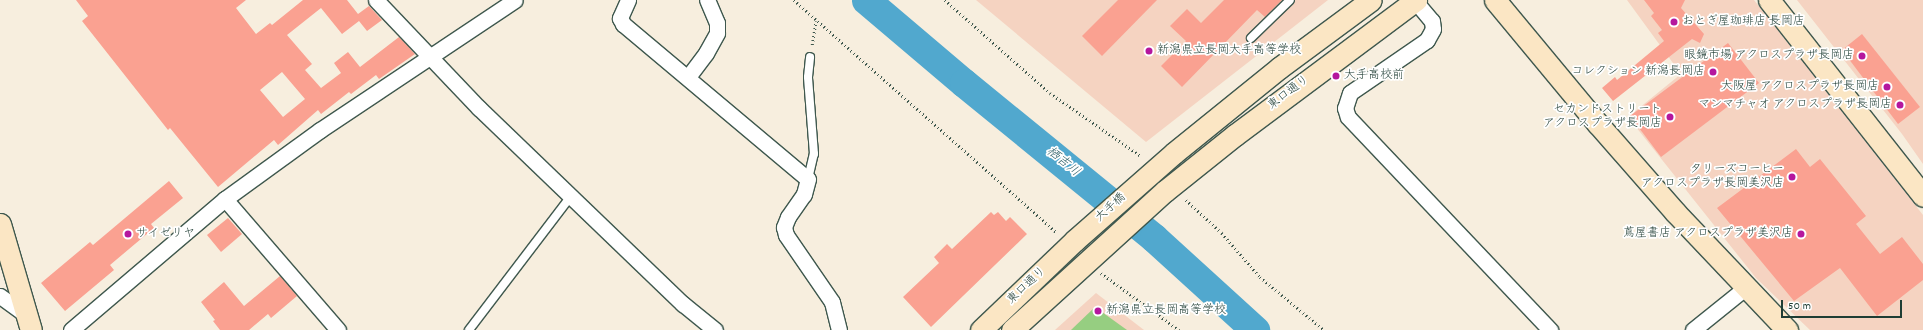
<!DOCTYPE html>
<html>
<head>
<meta charset="utf-8">
<style>
  body { margin:0 }
  #map { position:relative; width:1923px; height:330px; overflow:hidden; background:#f7eede; font-family:Dekko,"Klee One",sans-serif }
  div>[style] { position:absolute }
  [style*='--x'] { left:calc(var(--x)*1px); top:calc(var(--y)*1px); width:calc(var(--w)*1px); rotate:calc(var(--a)*1deg) }
  .built>* { inset:0; background:#f5d3c1 }
  .green>* { inset:0; background:#96ce81 }
  .river>* { height:29px; margin:-14.5px; padding:0 14.5px; transform-origin:14.5px; border-radius:14.5px; background:#51a8ce }
  .building>* { inset:0; background:#faa191 }
  .path>* { height:2.5px; margin-top:-1.25px; transform-origin:0; background:repeating-linear-gradient(90deg,#3f584e 0 1px,transparent 0 4px) }
  .roads { filter:drop-shadow(1px 0 #3f584e) drop-shadow(-1px 0 #3f584e) drop-shadow(0 1px #3f584e) drop-shadow(0 -1px #3f584e) }
  .lane>* { height:8px; margin:-4px; padding:0 4px; transform-origin:4px; border-radius:4px; background:#fff }
  .street>* { height:15px; margin:-7.5px; padding:0 7.5px; transform-origin:7.5px; border-radius:7.5px; background:#fff }
  .secondary>* { height:21px; margin:-10.5px; padding:0 10.5px; transform-origin:10.5px; border-radius:10.5px; background:#fbe6c4 }
  .dots>* { width:11px; height:11px; translate:-50% -50%; box-sizing:border-box; border:2px solid #fff; border-radius:50% }
  span { translate:-50% -50%; white-space:nowrap; text-align:center; line-height:1.15; -webkit-text-stroke:3.5px #fff; paint-order:stroke }
  .poi-label { font-size:12px; color:#1f3d34 }
  .left { translate:0 -50%; text-align:left }
  .right { translate:-100% -50%; text-align:right }
  .street-label { font-size:12px; color:#1f3d34 }
  .water-label { font-size:13px; color:#30626a; font-style:italic }
  .scale { position:absolute; left:1781px; top:300px; width:121px; height:18px; box-sizing:border-box; border:2px solid #1f3d34; border-top:0; padding-left:5px; font-size:12px; line-height:14px; white-space:nowrap; color:#1f3d34; -webkit-text-stroke:3px #fff; paint-order:stroke }
</style>
</head>
<body>
<div id="map">
  <div class="built">
    <div style="clip-path:polygon(976px 0,1328px 0,1146px 142px)"></div>
    <div style="clip-path:polygon(1627px 0,1754px 0,1923px 215px,1923px 330px,1810px 330px,1756px 278px,1628px 117px,1681px 74px)"></div>
    <div style="clip-path:polygon(1797px 0,1923px 0,1923px 164px,1902px 134px)"></div>
    <div style="clip-path:polygon(1096px 293px,1144px 330px,1055px 330px)"></div>
  </div>
  <div class="green">
    <div style="clip-path:polygon(1095px 307px,1127px 330px,1071px 330px)"></div>
  </div>
  <div class="river">
    <div style="--x:866;--y:0;--w:128;--a:40.3"></div>
    <div style="--x:964;--y:83;--w:245;--a:39.2"></div>
    <div style="--x:1154;--y:238;--w:137;--a:42.3"></div>
  </div>
  <div class="building">
    <div style="clip-path:polygon(evenodd,76px 0,246px 0,236px 8px,256px 34px,270px 23px,272px 25px,303px 0,347px 0,358px 14px,369px 6px,382px 20px,367px 31px,359px 21px,342px 34px,321px 8px,287px 35px,312px 64px,305px 70px,321px 88px,341px 73px,334px 63px,348px 52px,360px 67px,399px 37px,415px 54px,379px 79px,376px 75px,351px 94px,349px 92px,321px 114px,318px 110px,278px 145px,274px 140px,218px 187px,170px 128px,168px 130px,82px 21px,88px 16px,76px 0,282px 72px,305px 99px,283px 117px,260px 90px,282px 72px)"></div>
    <div style="clip-path:polygon(1118px 0,1157px 0,1102px 56px,1082px 36px)"></div>
    <div style="clip-path:polygon(1224px 0,1282px 0,1265px 17px,1257px 10px,1182px 87px,1161px 66px,1186px 41px,1170px 26px,1187px 9px,1201px 23px)"></div>
    <div style="clip-path:polygon(1644px 0,1685px 0,1681px 8px,1704px 34px,1700px 43px,1692px 39px,1613px 101px,1602px 88px,1615px 77px,1617px 80px,1664px 41px,1658px 33px,1662px 30px,1651px 16px,1654px 13px)"></div>
    <div style="clip-path:polygon(1862px 34px,1920px 107px,1898px 124px,1842px 50px)"></div>
    <div style="clip-path:polygon(1728px 43px,1759px 83px,1661px 157px,1630px 116px)"></div>
    <div style="clip-path:polygon(1796px 149px,1810px 167px,1820px 159px,1866px 216px,1856px 224px,1880px 254px,1902px 237px,1923px 264px,1923px 280px,1877px 316px,1840px 268px,1794px 301px,1717px 208px)"></div>
    <div style="clip-path:polygon(169px 181px,183px 198px,151px 224px,154px 228px,110px 265px,114px 270px,65px 311px,41px 283px,90px 242px,93px 245px)"></div>
    <div style="clip-path:polygon(991px 212px,994px 215px,998px 212px,1006px 221px,1010px 217px,1027px 234px,931px 327px,903px 297px,939px 263px,934px 257px,947px 244px,952px 249px)"></div>
    <div style="clip-path:polygon(228px 218px,242px 234px,221px 252px,207px 235px)"></div>
    <div style="clip-path:polygon(280px 276px,297px 296px,271px 318px,268px 314px,249px 330px,220px 330px,213px 321px,215px 320px,201px 302px,224px 282px,244px 306px)"></div>
  </div>
  <div class="path">
    <div style="--x:794;--y:0;--w:351;--a:41.5"></div>
    <div style="--x:945;--y:0;--w:140;--a:41.5"></div>
    <div style="--x:1050;--y:93;--w:111;--a:34.7"></div>
    <div style="--x:812;--y:45;--w:24;--a:-81"></div>
    <div style="--x:1186;--y:200;--w:49;--a:42.5"></div>
    <div style="--x:1222;--y:233;--w:58;--a:49.2"></div>
    <div style="--x:1260;--y:277;--w:83;--a:39.6"></div>
    <div style="--x:1101;--y:273;--w:97;--a:36.2"></div>
  </div>
  <div class="roads">
    <div class="lane">
      <div style="--x:1251;--y:38;--w:54;--a:-44.3"></div>
      <div style="--x:808;--y:179;--w:26;--a:-77"></div>
      <div style="--x:814;--y:154;--w:77;--a:-94.5"></div>
      <div style="--x:808;--y:77;--w:20;--a:-84"></div>
      <div style="--x:469;--y:330;--w:168;--a:-52.7"></div>
    </div>
    <div class="street">
      <div style="--x:376;--y:0;--w:149;--a:46.4"></div>
      <div style="--x:479;--y:108;--w:283;--a:43.9"></div>
      <div style="--x:683;--y:304;--w:41;--a:39.1"></div>
      <div style="--x:628;--y:0;--w:20;--a:114"></div>
      <div style="--x:620;--y:18;--w:7;--a:63"></div>
      <div style="--x:623;--y:24;--w:241;--a:40"></div>
      <div style="--x:808;--y:179;--w:16;--a:105"></div>
      <div style="--x:804;--y:194;--w:28;--a:125"></div>
      <div style="--x:788;--y:217;--w:11;--a:112"></div>
      <div style="--x:784;--y:227;--w:8;--a:76"></div>
      <div style="--x:786;--y:235;--w:81;--a:55.5"></div>
      <div style="--x:832;--y:302;--w:29;--a:76"></div>
      <div style="--x:1415;--y:1;--w:26;--a:50"></div>
      <div style="--x:1432;--y:21;--w:8;--a:83"></div>
      <div style="--x:1433;--y:29;--w:13;--a:119"></div>
      <div style="--x:1427;--y:40;--w:93;--a:145.5"></div>
      <div style="--x:1350;--y:93;--w:16;--a:108"></div>
      <div style="--x:1345;--y:108;--w:9;--a:72"></div>
      <div style="--x:1348;--y:117;--w:294;--a:46.5"></div>
      <div style="--x:688;--y:77;--w:30;--a:-53"></div>
      <div style="--x:706;--y:53;--w:23;--a:-61"></div>
      <div style="--x:717;--y:33;--w:10;--a:-90"></div>
      <div style="--x:717;--y:23;--w:25;--a:-113"></div>
      <div style="--x:225;--y:199;--w:173;--a:49.2"></div>
      <div style="--x:0;--y:296;--w:31;--a:36"></div>
      <div style="--x:71;--y:330;--w:202;--a:-40.4"></div>
      <div style="--x:225;--y:199;--w:117;--a:-36"></div>
      <div style="--x:320;--y:130;--w:234;--a:-33.7"></div>
      <div style="--x:1693;--y:330;--w:67;--a:-38.9"></div>
    </div>
    <div class="secondary">
      <div style="--x:1495;--y:0;--w:161;--a:50.3"></div>
      <div style="--x:1598;--y:124;--w:117;--a:48.8"></div>
      <div style="--x:1675;--y:212;--w:163;--a:46.5"></div>
      <div style="--x:1769;--y:0;--w:249;--a:51.8"></div>
      <div style="--x:0;--y:224;--w:110;--a:73.7"></div>
      <div style="--x:981;--y:330;--w:129;--a:-43.7"></div>
      <div style="--x:1074;--y:241;--w:133;--a:-41.3"></div>
      <div style="--x:1174;--y:153;--w:135;--a:-39"></div>
      <div style="--x:1279;--y:68;--w:114;--a:-36.5"></div>
      <div style="--x:1012;--y:330;--w:207;--a:-42.3"></div>
      <div style="--x:1165;--y:191;--w:90;--a:-38.7"></div>
      <div style="--x:1235;--y:135;--w:226;--a:-36.7"></div>
    </div>
  </div>
  <div class="dots">
    <div style="left:1674px;top:22px;background:#b5179e"></div>
    <div style="left:1149px;top:51px;background:#b5179e"></div>
    <div style="left:1862px;top:56px;background:#b5179e"></div>
    <div style="left:1713px;top:72px;background:#b5179e"></div>
    <div style="left:1336px;top:76px;background:#b5179e"></div>
    <div style="left:1887px;top:87px;background:#b5179e"></div>
    <div style="left:1900px;top:105px;background:#b5179e"></div>
    <div style="left:1670px;top:117px;background:#b5179e"></div>
    <div style="left:1792px;top:177px;background:#b5179e"></div>
    <div style="left:128px;top:234px;background:#b5179e"></div>
    <div style="left:1801px;top:234px;background:#b5179e"></div>
    <div style="left:1098px;top:311px;background:#b5179e"></div>
  </div>
  <div class="poi-label">
    <span class="left" style="left:1682px;top:22px">おとぎ屋珈琲店 長岡店</span>
    <span class="left" style="left:1157px;top:51px">新潟県立長岡大手高等学校</span>
    <span class="right" style="left:1854px;top:56px">眼鏡市場 アクロスプラザ長岡店</span>
    <span class="right" style="left:1705px;top:72px">コレクション 新潟長岡店</span>
    <span class="left" style="left:1344px;top:76px">大手高校前</span>
    <span class="right" style="left:1879px;top:87px">大阪屋 アクロスプラザ長岡店</span>
    <span class="right" style="left:1892px;top:105px">マンマチャオ アクロスプラザ長岡店</span>
    <span class="right" style="left:1662px;top:117px">セカンドストリート<br>アクロスプラザ長岡店</span>
    <span class="right" style="left:1784px;top:177px">タリーズコーヒー<br>アクロスプラザ長岡美沢店</span>
    <span class="left" style="left:136px;top:234px">サイゼリヤ</span>
    <span class="right" style="left:1793px;top:234px">蔦屋書店 アクロスプラザ美沢店</span>
    <span class="left" style="left:1106px;top:311px">新潟県立長岡高等学校</span>
  </div>
  <div class="street-label">
    <span style="left:1289px;top:93px;rotate:-37deg">東口通り</span>
    <span style="left:1111px;top:208px;rotate:-42deg">大手橋</span>
    <span style="left:1027px;top:286px;rotate:-43deg">東口通り</span>
  </div>
  <div class="water-label">
    <span style="left:1062px;top:163px;rotate:39deg">栖吉川</span>
  </div>
  <div class="scale">50 m</div>
</div>
</body>
</html>
